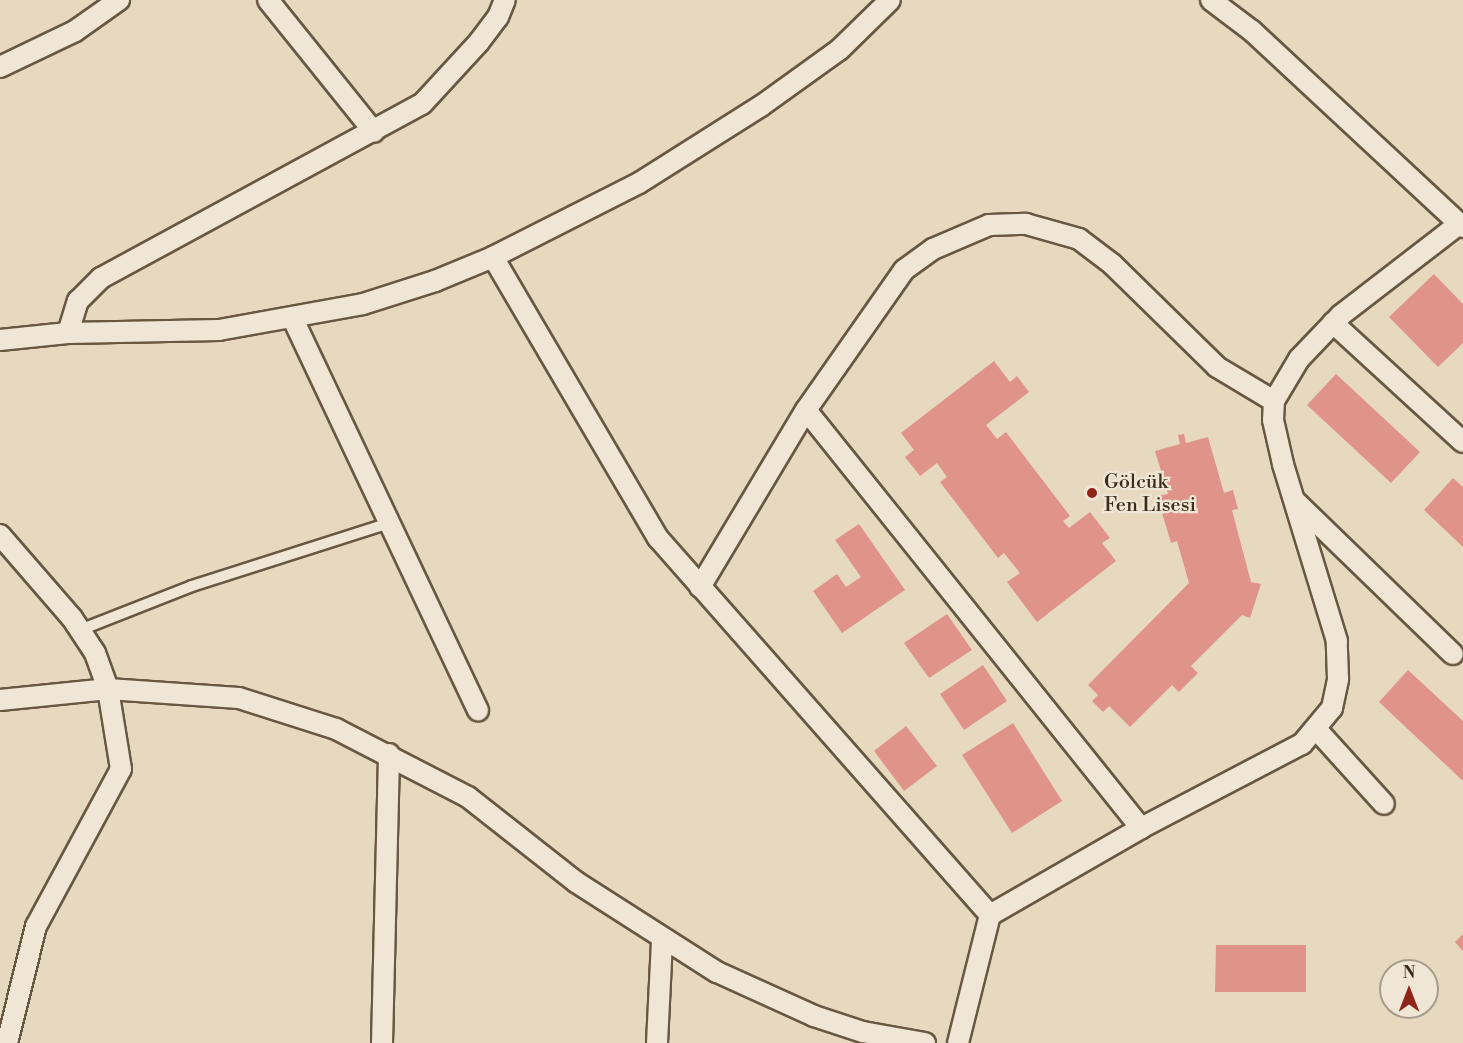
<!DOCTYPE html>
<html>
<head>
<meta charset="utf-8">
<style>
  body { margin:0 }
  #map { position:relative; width:1463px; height:1043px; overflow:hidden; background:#e7d8c0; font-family:"Libre Bodoni",serif }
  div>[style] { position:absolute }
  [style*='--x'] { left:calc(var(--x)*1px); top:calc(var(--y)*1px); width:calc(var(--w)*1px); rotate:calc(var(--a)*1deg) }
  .building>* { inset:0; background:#e09489 }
  .roads { filter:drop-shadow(2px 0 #685741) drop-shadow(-2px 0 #685741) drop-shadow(0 2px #685741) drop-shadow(0 -2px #685741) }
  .lane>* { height:10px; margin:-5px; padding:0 5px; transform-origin:5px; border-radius:5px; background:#efe6d6 }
  .street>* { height:20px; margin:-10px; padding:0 10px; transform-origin:10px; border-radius:10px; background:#efe6d6 }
  .dots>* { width:16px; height:16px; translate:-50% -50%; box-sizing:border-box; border:3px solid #efe6d6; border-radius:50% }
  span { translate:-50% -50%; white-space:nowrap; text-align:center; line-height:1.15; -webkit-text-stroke:4.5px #efe6d6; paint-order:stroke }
  .poi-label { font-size:20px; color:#3d2c17 }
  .left { translate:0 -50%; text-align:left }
  .north { position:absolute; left:1379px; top:959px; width:60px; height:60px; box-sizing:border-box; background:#efe6d6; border:2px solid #a89c8a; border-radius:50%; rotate:0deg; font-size:16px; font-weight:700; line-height:24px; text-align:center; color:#3d2c17 }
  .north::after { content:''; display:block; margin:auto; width:21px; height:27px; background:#8f2418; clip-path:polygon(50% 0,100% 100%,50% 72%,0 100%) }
</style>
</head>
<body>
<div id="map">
  <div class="building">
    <div style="clip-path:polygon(1434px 274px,1463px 304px,1463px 343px,1438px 367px,1389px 317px)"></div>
    <div style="clip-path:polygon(994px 361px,1010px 382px,1017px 376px,1029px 392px,986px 425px,997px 439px,1006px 432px,1070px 516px,1063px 521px,1069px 528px,1090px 512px,1110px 538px,1102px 543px,1116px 561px,1037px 622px,1007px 582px,1020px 573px,1004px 553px,998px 558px,940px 482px,947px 477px,937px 463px,920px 476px,905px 457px,914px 450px,901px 433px)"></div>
    <div style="clip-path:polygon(1336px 374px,1420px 452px,1391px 483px,1307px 405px)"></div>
    <div style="clip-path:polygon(1184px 434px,1186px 443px,1208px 437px,1224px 493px,1233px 490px,1238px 509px,1232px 510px,1251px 582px,1261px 584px,1250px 618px,1242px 615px,1191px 666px,1198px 673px,1179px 692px,1172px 685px,1130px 727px,1109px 706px,1103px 712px,1092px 701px,1098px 695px,1088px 685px,1189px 583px,1177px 541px,1171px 543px,1157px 496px,1168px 494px,1155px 451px,1180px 444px,1178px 435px)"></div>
    <div style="clip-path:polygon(1453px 478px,1463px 487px,1463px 547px,1424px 510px)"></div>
    <div style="clip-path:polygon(859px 524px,905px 590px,842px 633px,813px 591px,837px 574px,846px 587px,861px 577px,835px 540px)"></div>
    <div style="clip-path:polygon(947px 614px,972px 650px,929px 678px,904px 643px)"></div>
    <div style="clip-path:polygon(983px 665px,1007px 701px,964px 730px,940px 694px)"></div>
    <div style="clip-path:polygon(1408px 670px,1463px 721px,1463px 781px,1379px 702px)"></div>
    <div style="clip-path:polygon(1013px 723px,1062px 801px,1012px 833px,962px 755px)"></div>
    <div style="clip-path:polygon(906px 726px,937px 766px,904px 791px,874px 751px)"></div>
    <div style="clip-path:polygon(1463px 934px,1463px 951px,1455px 942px)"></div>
    <div style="clip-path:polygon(1216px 945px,1306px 945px,1306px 992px,1215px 992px)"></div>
  </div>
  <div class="roads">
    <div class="lane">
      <div style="--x:80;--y:630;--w:120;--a:-21.4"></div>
      <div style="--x:192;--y:586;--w:207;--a:-17.7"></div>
    </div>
    <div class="street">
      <div style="--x:268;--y:0;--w:169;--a:51.2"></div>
      <div style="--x:1211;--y:0;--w:51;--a:37.1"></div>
      <div style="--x:1252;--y:31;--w:288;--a:42.9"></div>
      <div style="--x:0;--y:67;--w:83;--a:-25.6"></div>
      <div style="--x:75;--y:31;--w:54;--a:-35.2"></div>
      <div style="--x:493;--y:257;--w:326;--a:59.6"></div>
      <div style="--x:658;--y:538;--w:502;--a:48.63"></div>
      <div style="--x:293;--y:319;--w:433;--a:64.7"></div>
      <div style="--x:1333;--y:323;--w:176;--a:42.5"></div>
      <div style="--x:68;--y:333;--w:34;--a:-73"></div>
      <div style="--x:78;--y:301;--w:33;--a:-45"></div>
      <div style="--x:101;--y:278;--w:365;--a:-28.5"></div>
      <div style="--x:422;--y:104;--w:84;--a:-47.4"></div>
      <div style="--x:479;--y:42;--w:31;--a:-53"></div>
      <div style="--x:498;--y:17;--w:18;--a:-68"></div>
      <div style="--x:0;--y:340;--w:68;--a:-5.9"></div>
      <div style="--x:68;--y:333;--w:151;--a:-1.1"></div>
      <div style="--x:219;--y:330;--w:146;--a:-10.2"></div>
      <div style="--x:363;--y:304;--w:76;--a:-17.7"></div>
      <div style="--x:435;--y:281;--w:63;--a:-22.5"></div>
      <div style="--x:493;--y:257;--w:164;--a:-26.9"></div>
      <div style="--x:639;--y:183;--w:144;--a:-32.3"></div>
      <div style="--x:761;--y:106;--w:96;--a:-35.7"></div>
      <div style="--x:839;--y:50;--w:71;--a:-44.4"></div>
      <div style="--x:806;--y:410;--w:536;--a:51.29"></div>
      <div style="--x:1297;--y:503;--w:217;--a:44.1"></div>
      <div style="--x:0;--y:535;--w:110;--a:49.1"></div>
      <div style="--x:72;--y:618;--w:42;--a:56.7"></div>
      <div style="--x:95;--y:653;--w:38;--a:70"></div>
      <div style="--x:108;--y:689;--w:81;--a:80.8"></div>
      <div style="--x:121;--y:769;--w:179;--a:118.4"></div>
      <div style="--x:36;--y:926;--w:121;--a:103.9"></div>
      <div style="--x:700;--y:587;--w:206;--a:-59.1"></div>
      <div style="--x:806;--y:410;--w:171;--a:-55"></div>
      <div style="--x:904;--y:270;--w:36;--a:-36"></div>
      <div style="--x:933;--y:249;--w:61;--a:-23.2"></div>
      <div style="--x:989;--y:225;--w:37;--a:-2"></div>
      <div style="--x:1026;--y:224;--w:55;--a:15.8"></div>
      <div style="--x:1079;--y:239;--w:41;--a:37.1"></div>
      <div style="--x:1112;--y:264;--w:147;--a:44.4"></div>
      <div style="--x:1217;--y:367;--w:66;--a:30.8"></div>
      <div style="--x:0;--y:700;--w:109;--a:-5.8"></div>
      <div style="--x:108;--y:689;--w:131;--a:3.9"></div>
      <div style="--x:239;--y:698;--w:102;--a:17.7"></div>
      <div style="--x:336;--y:729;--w:148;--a:27.3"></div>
      <div style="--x:468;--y:797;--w:137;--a:38.2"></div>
      <div style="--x:576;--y:882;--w:167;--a:32.6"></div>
      <div style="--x:717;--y:972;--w:107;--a:24.4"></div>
      <div style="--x:814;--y:1016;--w:52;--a:18.1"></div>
      <div style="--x:863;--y:1032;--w:63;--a:10.1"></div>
      <div style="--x:1316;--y:729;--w:101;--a:47.8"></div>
      <div style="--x:382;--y:1043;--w:289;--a:-88.6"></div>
      <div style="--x:657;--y:1043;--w:102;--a:-87.2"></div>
      <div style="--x:958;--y:1043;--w:132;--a:-76"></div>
      <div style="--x:990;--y:915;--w:174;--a:-29.9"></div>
      <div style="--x:1141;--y:828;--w:182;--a:-27.6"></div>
      <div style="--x:1302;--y:744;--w:47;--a:-50.2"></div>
      <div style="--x:1332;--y:708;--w:30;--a:-78"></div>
      <div style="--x:1338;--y:679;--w:38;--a:-92"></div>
      <div style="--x:1337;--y:641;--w:185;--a:-107"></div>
      <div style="--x:1283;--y:464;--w:45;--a:-102.8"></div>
      <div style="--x:1273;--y:420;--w:19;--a:-87"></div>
      <div style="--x:1274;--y:401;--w:49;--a:-59.2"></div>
      <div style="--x:1299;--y:359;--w:61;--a:-46.3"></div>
      <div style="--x:1341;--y:315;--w:149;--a:-37.6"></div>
    </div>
  </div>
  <div class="dots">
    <div style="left:1092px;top:493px;background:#8f2418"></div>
  </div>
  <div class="poi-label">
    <span class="left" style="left:1104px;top:494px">Gölcük<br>Fen Lisesi</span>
  </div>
  <div class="north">N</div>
</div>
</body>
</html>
